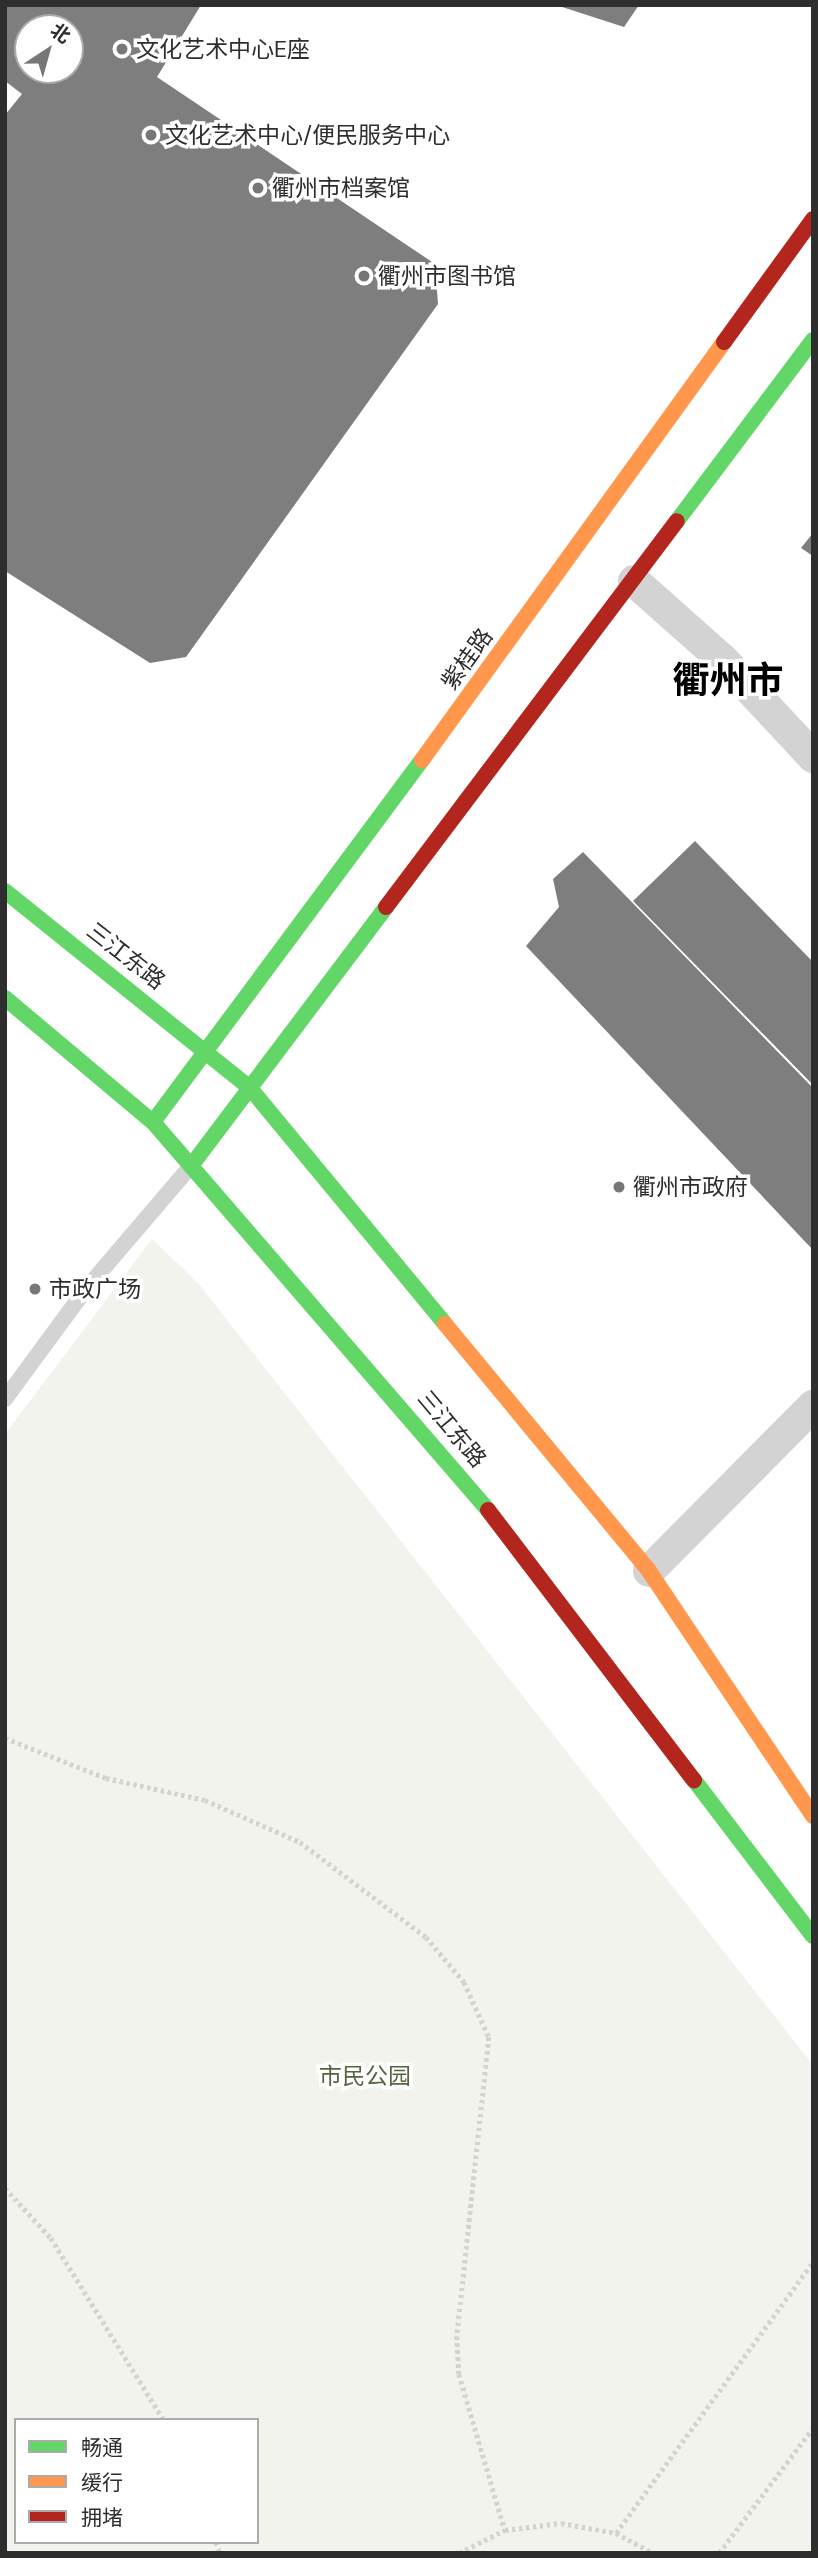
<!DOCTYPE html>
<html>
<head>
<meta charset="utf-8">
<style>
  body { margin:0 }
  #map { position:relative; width:818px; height:2558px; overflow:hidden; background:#fff; font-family:"DM Sans","Noto Sans SC",sans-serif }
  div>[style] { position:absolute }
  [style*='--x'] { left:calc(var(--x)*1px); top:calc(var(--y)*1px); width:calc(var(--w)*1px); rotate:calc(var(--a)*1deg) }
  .green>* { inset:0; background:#f1f3ec }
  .building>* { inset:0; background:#7e7e7e }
  .path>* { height:4.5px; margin-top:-2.25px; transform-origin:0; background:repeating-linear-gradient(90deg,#d3d3d3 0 3.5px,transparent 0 7px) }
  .lane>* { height:16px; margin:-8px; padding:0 8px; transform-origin:8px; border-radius:8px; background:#d3d3d3 }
  .street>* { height:32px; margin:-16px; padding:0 16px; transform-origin:16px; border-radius:16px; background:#d3d3d3 }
  .fast>* { height:16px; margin:-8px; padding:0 8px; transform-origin:8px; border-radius:8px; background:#63d668 }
  .slow>* { height:16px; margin:-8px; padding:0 8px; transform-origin:8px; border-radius:8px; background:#ff974d }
  .jam>* { height:16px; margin:-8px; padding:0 8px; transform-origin:8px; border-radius:8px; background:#b3261e }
  .dots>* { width:19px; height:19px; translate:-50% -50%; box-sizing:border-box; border:4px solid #fff; border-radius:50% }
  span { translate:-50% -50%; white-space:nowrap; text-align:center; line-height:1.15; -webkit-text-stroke:7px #fff; paint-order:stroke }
  .poi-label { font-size:23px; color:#2e2e2e }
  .left { translate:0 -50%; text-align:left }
  .street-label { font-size:23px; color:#2e2e2e }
  .park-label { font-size:23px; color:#54663f }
  .town-label { font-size:37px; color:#000; font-weight:700 }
  .frame { position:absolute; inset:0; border:7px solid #2e2e2e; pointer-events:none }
  .legend { position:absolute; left:14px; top:2418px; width:245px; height:126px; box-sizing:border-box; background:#fff; border:2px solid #ababab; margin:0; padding:9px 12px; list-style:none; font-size:21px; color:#2e2e2e }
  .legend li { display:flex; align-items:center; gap:14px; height:35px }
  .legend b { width:35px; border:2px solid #ababab }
  .north { position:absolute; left:14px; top:14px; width:70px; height:70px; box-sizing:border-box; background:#fff; border:2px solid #ababab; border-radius:50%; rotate:36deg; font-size:19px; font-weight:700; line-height:28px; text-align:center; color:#2e2e2e }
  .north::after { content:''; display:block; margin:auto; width:24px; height:32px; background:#777; clip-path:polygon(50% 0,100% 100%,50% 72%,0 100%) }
</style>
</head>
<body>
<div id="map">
  <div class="green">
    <div style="clip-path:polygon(evenodd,152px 1239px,198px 1283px,813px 2065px,813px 2553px,5px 2553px,5px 1434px,152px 1239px,16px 2420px,257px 2420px,257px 2542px,16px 2542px,16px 2420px)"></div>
  </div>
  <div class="building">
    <div style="clip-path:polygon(evenodd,5px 5px,201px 5px,157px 77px,435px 264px,438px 304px,186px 657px,150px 663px,5px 571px,5px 115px,22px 94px,5px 81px,5px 5px,28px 28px,70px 28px,70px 70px,28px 70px,28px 28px)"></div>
    <div style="clip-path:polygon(556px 5px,639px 5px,624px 27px)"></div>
    <div style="clip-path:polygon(813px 533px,813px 556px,801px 548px)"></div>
    <div style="clip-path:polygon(695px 841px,813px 962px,813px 1085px,633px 901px)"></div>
    <div style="clip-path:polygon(583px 852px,813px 1088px,813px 1250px,526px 946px,559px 907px,553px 879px)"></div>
  </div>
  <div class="path">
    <div style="--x:5;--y:1738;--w:109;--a:21.6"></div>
    <div style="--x:106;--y:1778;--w:101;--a:12.5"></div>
    <div style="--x:205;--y:1800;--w:104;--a:23.9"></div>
    <div style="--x:300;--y:1842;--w:158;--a:37"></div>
    <div style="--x:426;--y:1937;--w:59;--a:49.8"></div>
    <div style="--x:464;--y:1982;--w:60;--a:65.6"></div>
    <div style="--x:489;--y:2037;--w:301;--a:96.1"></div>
    <div style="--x:457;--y:2336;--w:38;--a:87"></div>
    <div style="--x:459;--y:2374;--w:163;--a:73.6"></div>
    <div style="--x:5;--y:2188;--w:68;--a:47.4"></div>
    <div style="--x:51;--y:2238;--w:214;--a:58.2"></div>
    <div style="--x:616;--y:2533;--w:335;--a:-54"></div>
    <div style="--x:216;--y:2542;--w:12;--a:70"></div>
    <div style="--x:459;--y:2553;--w:51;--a:-26.6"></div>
    <div style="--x:505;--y:2530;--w:56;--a:-7.1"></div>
    <div style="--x:561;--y:2523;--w:56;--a:10.3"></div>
    <div style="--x:616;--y:2533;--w:42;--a:28.4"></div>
    <div style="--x:719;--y:2553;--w:156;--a:-53.1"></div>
  </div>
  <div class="lane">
    <div style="--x:5;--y:1399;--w:135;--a:-53.7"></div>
    <div style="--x:85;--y:1290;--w:163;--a:-49.5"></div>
  </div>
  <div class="street">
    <div style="--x:634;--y:581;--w:118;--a:41.6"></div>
    <div style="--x:722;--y:659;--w:134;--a:47.1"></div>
    <div style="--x:649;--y:1571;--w:233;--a:-45.2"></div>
  </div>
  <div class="fast">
    <div style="--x:677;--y:521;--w:226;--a:-53.1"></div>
    <div style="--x:5;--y:891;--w:314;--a:38.8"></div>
    <div style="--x:250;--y:1088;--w:306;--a:50.4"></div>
    <div style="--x:5;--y:998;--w:193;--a:40"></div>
    <div style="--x:153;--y:1122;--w:513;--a:49.19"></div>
    <div style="--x:153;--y:1122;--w:451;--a:-53.4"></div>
    <div style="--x:191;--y:1166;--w:324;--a:-53"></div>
    <div style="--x:694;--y:1780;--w:196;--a:52.7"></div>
  </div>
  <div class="slow">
    <div style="--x:422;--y:760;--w:516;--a:-54.15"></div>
    <div style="--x:445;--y:1324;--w:320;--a:50.4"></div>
    <div style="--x:649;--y:1571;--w:295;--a:56.2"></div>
  </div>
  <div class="jam">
    <div style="--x:724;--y:342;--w:152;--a:-54.1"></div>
    <div style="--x:386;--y:907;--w:483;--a:-53"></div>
    <div style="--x:488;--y:1510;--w:340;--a:52.7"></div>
  </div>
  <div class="dots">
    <div style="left:122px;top:49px;background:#777"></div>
    <div style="left:151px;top:135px;background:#777"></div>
    <div style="left:258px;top:188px;background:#777"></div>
    <div style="left:364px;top:276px;background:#777"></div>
    <div style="left:619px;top:1187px;background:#777"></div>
    <div style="left:35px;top:1289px;background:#777"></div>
  </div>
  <div class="poi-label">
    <span class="left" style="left:136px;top:49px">文化艺术中心E座</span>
    <span class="left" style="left:165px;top:135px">文化艺术中心/便民服务中心</span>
    <span class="left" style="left:272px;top:188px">衢州市档案馆</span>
    <span class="left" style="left:378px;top:276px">衢州市图书馆</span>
    <span class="left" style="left:633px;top:1187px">衢州市政府</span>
    <span class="left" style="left:49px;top:1289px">市政广场</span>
  </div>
  <div class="street-label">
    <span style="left:467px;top:659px;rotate:-54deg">紫桂路</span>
    <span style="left:126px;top:956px;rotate:38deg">三江东路</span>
    <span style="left:452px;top:1429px;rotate:50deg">三江东路</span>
  </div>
  <div class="park-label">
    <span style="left:365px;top:2076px">市民公园</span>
  </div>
  <div class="town-label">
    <span style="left:728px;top:680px">衢州市</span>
  </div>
  <div class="frame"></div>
  <ul class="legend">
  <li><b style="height:9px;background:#63d668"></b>畅通</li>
  <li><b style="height:9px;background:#ff974d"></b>缓行</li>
  <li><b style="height:9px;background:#b3261e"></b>拥堵</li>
  </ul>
  <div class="north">北</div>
</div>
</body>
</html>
